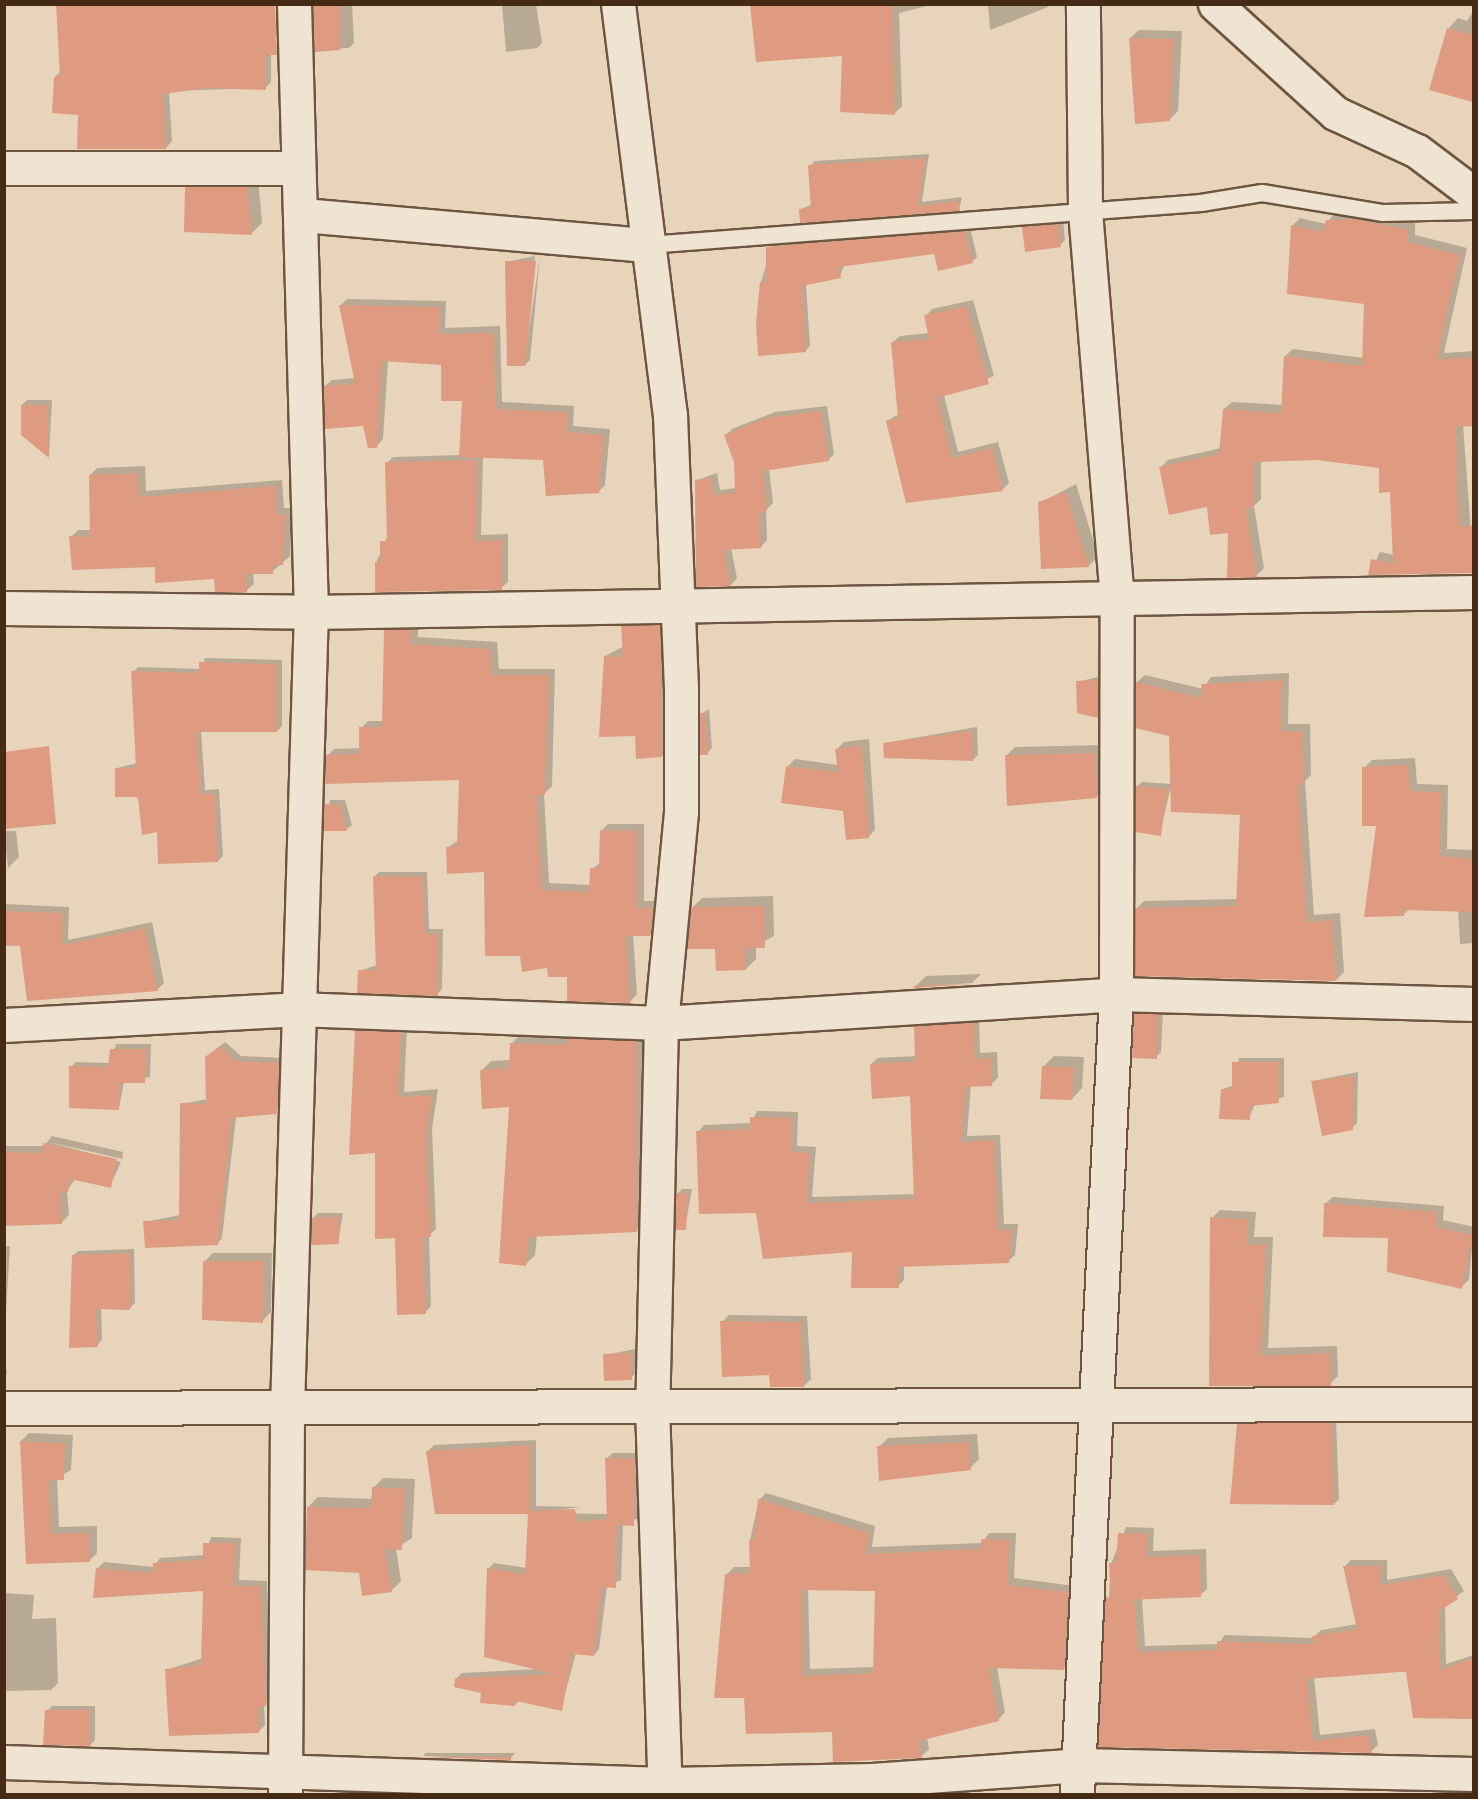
<!DOCTYPE html>
<html>
<head>
<meta charset="utf-8">
<style>
  body { margin:0 }
  #map { position:relative; width:1478px; height:1799px; overflow:hidden; background:#e7d4ba; font-family:Alegreya,serif }
  div>[style] { position:absolute }
  [style*='--x'] { left:calc(var(--x)*1px); top:calc(var(--y)*1px); width:calc(var(--w)*1px); rotate:calc(var(--a)*1deg) }
  .shadow>* { inset:0; background:#0003 }
  .building>* { inset:0; background:#de9b81 }
  .roads { filter:drop-shadow(2px 0 #6e553e) drop-shadow(-2px 0 #6e553e) drop-shadow(0 2px #6e553e) drop-shadow(0 -2px #6e553e) }
  .lane>* { height:16px; margin:-8px; padding:0 8px; transform-origin:8px; border-radius:8px; background:#efe3d2 }
  .street>* { height:33px; margin:-16.5px; padding:0 16.5px; transform-origin:16.5px; border-radius:16.5px; background:#efe3d2 }
  span { translate:-50% -50%; white-space:nowrap; text-align:center; line-height:1.15; -webkit-text-stroke:5px #efe3d2; paint-order:stroke }
  .frame { position:absolute; inset:0; border:6px solid #452b15; pointer-events:none }
</style>
</head>
<body>
<div id="map">
  <div class="shadow">
    <div style="clip-path:polygon(318px 4px,352px 4px,354px 43px,349px 48px,319px 50px)"></div>
    <div style="clip-path:polygon(502px 4px,536px 4px,542px 43px,537px 48px,506px 52px)"></div>
    <div style="clip-path:polygon(799px 4px,934px 4px,899px 13px,902px 106px,895px 113px)"></div>
    <div style="clip-path:polygon(988px 4px,1048px 4px,1048px 7px,990px 30px)"></div>
    <div style="clip-path:polygon(1474px 10px,1474px 101px,1431px 88px,1448px 29px,1458px 18px,1467px 21px)"></div>
    <div style="clip-path:polygon(271px 27px,271px 82px,265px 88px,169px 91px,172px 141px,166px 148px,80px 113px,55px 77px,61px 71px)"></div>
    <div style="clip-path:polygon(1139px 30px,1182px 31px,1178px 111px,1169px 120px,1130px 38px)"></div>
    <div style="clip-path:polygon(929px 154px,922px 202px,962px 197px,959px 209px,801px 209px,813px 204px,810px 166px,815px 161px)"></div>
    <div style="clip-path:polygon(197px 177px,258px 177px,262px 223px,252px 233px,187px 187px)"></div>
    <div style="clip-path:polygon(1335px 213px,1395px 216px,1393px 222px,1415px 223px,1415px 235px,1467px 248px,1444px 353px,1474px 351px,1474px 424px,1463px 425px,1474px 572px,1370px 574px,1380px 552px,1394px 555px,1391px 491px,1380px 466px,1317px 459px,1261px 460px,1261px 499px,1254px 506px,1264px 568px,1256px 576px,1208px 505px,1160px 468px,1168px 460px,1221px 448px,1224px 409px,1232px 402px,1283px 405px,1285px 356px,1293px 349px,1364px 358px,1366px 303px,1292px 226px,1300px 218px,1326px 224px)"></div>
    <div style="clip-path:polygon(1063px 220px,1065px 240px,1060px 245px,1024px 228px)"></div>
    <div style="clip-path:polygon(970px 227px,977px 257px,972px 262px,935px 253px,844px 265px,840px 276px,806px 284px,810px 346px,805px 351px,761px 282px,773px 242px)"></div>
    <div style="clip-path:polygon(535px 256px,524px 362px,540px 256px,530px 360px,525px 365px,506px 262px)"></div>
    <div style="clip-path:polygon(347px 299px,446px 301px,445px 328px,500px 326px,502px 402px,574px 406px,573px 426px,610px 429px,605px 485px,598px 492px,544px 459px,483px 457px,481px 535px,508px 534px,508px 582px,501px 588px,376px 563px,388px 535px,387px 463px,393px 457px,461px 455px,463px 399px,442px 364px,388px 360px,383px 439px,377px 446px,364px 425px,325px 386px,332px 380px,355px 378px,340px 306px)"></div>
    <div style="clip-path:polygon(973px 300px,994px 376px,944px 395px,958px 452px,998px 442px,1009px 483px,1002px 490px,887px 421px,899px 414px,893px 342px,900px 336px,930px 333px,926px 316px,932px 309px)"></div>
    <div style="clip-path:polygon(27px 400px,52px 400px,49px 456px,22px 405px)"></div>
    <div style="clip-path:polygon(827px 406px,834px 454px,828px 460px,769px 468px,773px 503px,766px 510px,767px 540px,761px 547px,731px 548px,737px 578px,731px 585px,697px 480px,717px 473px,720px 490px,736px 488px,735px 461px,725px 436px,732px 429px,775px 412px)"></div>
    <div style="clip-path:polygon(145px 466px,146px 491px,282px 480px,284px 508px,293px 508px,290px 556px,272px 572px,253px 572px,254px 584px,246px 591px,216px 577px,156px 565px,71px 537px,78px 530px,92px 530px,90px 475px,97px 468px)"></div>
    <div style="clip-path:polygon(1076px 484px,1098px 556px,1089px 566px,1042px 567px,1040px 503px)"></div>
    <div style="clip-path:polygon(634px 615px,670px 615px,672px 745px,662px 756px,637px 734px,605px 656px,624px 646px,623px 626px)"></div>
    <div style="clip-path:polygon(418px 622px,418px 637px,497px 642px,499px 669px,555px 669px,552px 786px,544px 794px,549px 883px,591px 885px,592px 869px,601px 862px,601px 831px,608px 824px,644px 824px,644px 901px,660px 901px,657px 927px,650px 935px,633px 935px,637px 994px,630px 1002px,521px 955px,486px 871px,447px 848px,459px 840px,461px 779px,327px 756px,334px 749px,361px 748px,361px 728px,368px 721px,384px 721px,385px 630px,393px 623px)"></div>
    <div style="clip-path:polygon(205px 658px,282px 660px,282px 726px,277px 731px,201px 730px,205px 790px,219px 789px,223px 856px,218px 861px,158px 830px,117px 768px,137px 763px,133px 672px,138px 667px,201px 669px)"></div>
    <div style="clip-path:polygon(1289px 673px,1288px 724px,1310px 724px,1311px 775px,1305px 781px,1314px 915px,1340px 913px,1344px 972px,1336px 980px,1136px 909px,1144px 901px,1238px 899px,1242px 813px,1170px 790px,1160px 834px,1137px 786px,1142px 782px,1172px 784px,1170px 735px,1137px 682px,1145px 675px,1203px 689px,1211px 677px)"></div>
    <div style="clip-path:polygon(1102px 676px,1102px 712px,1097px 717px,1077px 682px)"></div>
    <div style="clip-path:polygon(709px 709px,712px 748px,707px 753px,701px 714px)"></div>
    <div style="clip-path:polygon(977px 727px,978px 755px,973px 760px,885px 743px)"></div>
    <div style="clip-path:polygon(869px 739px,875px 830px,868px 837px,844px 809px,788px 766px,795px 759px,838px 765px,836px 750px,844px 742px)"></div>
    <div style="clip-path:polygon(1104px 745px,1105px 788px,1096px 797px,1007px 755px,1015px 747px)"></div>
    <div style="clip-path:polygon(1415px 758px,1417px 784px,1448px 785px,1447px 849px,1474px 850px,1474px 943px,1460px 944px,1458px 910px,1410px 908px,1404px 914px,1364px 768px,1372px 760px)"></div>
    <div style="clip-path:polygon(330px 800px,345px 800px,352px 825px,347px 829px,325px 829px)"></div>
    <div style="clip-path:polygon(4px 831px,16px 831px,19px 857px,8px 868px)"></div>
    <div style="clip-path:polygon(379px 872px,427px 872px,429px 929px,443px 929px,442px 989px,437px 994px,359px 971px,377px 965px,374px 877px)"></div>
    <div style="clip-path:polygon(773px 896px,774px 936px,756px 946px,756px 959px,746px 969px,717px 947px,692px 908px,702px 898px)"></div>
    <div style="clip-path:polygon(4px 904px,69px 907px,68px 940px,152px 922px,164px 983px,157px 990px,21px 945px,4px 946px)"></div>
    <div style="clip-path:polygon(981px 974px,972px 983px,915px 987px,926px 976px)"></div>
    <div style="clip-path:polygon(1140px 1009px,1163px 1010px,1161px 1052px,1156px 1057px,1135px 1014px)"></div>
    <div style="clip-path:polygon(979px 1016px,980px 1053px,997px 1052px,998px 1078px,991px 1084px,971px 1085px,967px 1136px,1000px 1135px,1004px 1224px,1018px 1224px,1015px 1255px,1008px 1261px,904px 1265px,904px 1280px,898px 1286px,853px 1250px,757px 1211px,698px 1132px,704px 1125px,751px 1123px,757px 1111px,798px 1112px,797px 1146px,816px 1147px,812px 1197px,915px 1194px,911px 1095px,871px 1064px,878px 1058px,917px 1056px,916px 1026px,922px 1020px)"></div>
    <div style="clip-path:polygon(363px 1024px,407px 1026px,404px 1092px,438px 1089px,432px 1129px,436px 1229px,429px 1235px,431px 1306px,425px 1313px,396px 1237px,377px 1151px,356px 1031px)"></div>
    <div style="clip-path:polygon(578px 1029px,646px 1032px,646px 1221px,637px 1230px,537px 1235px,535px 1255px,526px 1264px,510px 1105px,482px 1070px,491px 1061px,511px 1060px,511px 1044px,521px 1034px,571px 1036px)"></div>
    <div style="clip-path:polygon(225px 1042px,241px 1056px,283px 1058px,282px 1108px,236px 1117px,222px 1238px,217px 1244px,145px 1222px,180px 1215px,182px 1104px,207px 1099px,206px 1057px)"></div>
    <div style="clip-path:polygon(116px 1044px,151px 1044px,150px 1077px,124px 1082px,119px 1108px,71px 1067px,76px 1062px,110px 1063px)"></div>
    <div style="clip-path:polygon(1054px 1056px,1084px 1057px,1082px 1088px,1072px 1099px,1043px 1067px)"></div>
    <div style="clip-path:polygon(1239px 1058px,1284px 1058px,1284px 1097px,1255px 1104px,1249px 1118px,1223px 1089px,1234px 1085px)"></div>
    <div style="clip-path:polygon(1358px 1072px,1357px 1123px,1352px 1128px,1313px 1081px)"></div>
    <div style="clip-path:polygon(52px 1136px,123px 1152px,122px 1159px,49px 1142px,121px 1162px,110px 1186px,75px 1179px,67px 1191px,69px 1215px,61px 1223px,4px 1187px,4px 1146px,44px 1146px)"></div>
    <div style="clip-path:polygon(682px 1189px,692px 1189px,685px 1228px,677px 1194px)"></div>
    <div style="clip-path:polygon(1333px 1197px,1444px 1206px,1443px 1220px,1474px 1227px,1469px 1280px,1461px 1287px,1389px 1237px,1325px 1204px)"></div>
    <div style="clip-path:polygon(1220px 1210px,1256px 1212px,1254px 1237px,1273px 1237px,1268px 1348px,1337px 1346px,1338px 1376px,1330px 1384px,1211px 1384px,1212px 1218px)"></div>
    <div style="clip-path:polygon(318px 1213px,343px 1213px,338px 1242px,313px 1218px)"></div>
    <div style="clip-path:polygon(4px 1246px,10px 1246px,4px 1344px)"></div>
    <div style="clip-path:polygon(134px 1249px,135px 1303px,130px 1308px,101px 1307px,102px 1340px,97px 1345px,73px 1256px,78px 1251px)"></div>
    <div style="clip-path:polygon(213px 1253px,272px 1253px,271px 1312px,262px 1321px,204px 1262px)"></div>
    <div style="clip-path:polygon(729px 1315px,807px 1316px,811px 1379px,804px 1386px,771px 1373px,722px 1322px)"></div>
    <div style="clip-path:polygon(635px 1349px,636px 1373px,631px 1378px,605px 1355px)"></div>
    <div style="clip-path:polygon(4px 1359px,7px 1374px,4px 1376px)"></div>
    <div style="clip-path:polygon(1243px 1419px,1336px 1419px,1339px 1499px,1334px 1504px,1238px 1424px)"></div>
    <div style="clip-path:polygon(29px 1433px,73px 1435px,71px 1470px,57px 1478px,59px 1527px,97px 1526px,97px 1553px,89px 1561px,27px 1562px,21px 1441px)"></div>
    <div style="clip-path:polygon(977px 1434px,979px 1459px,970px 1468px,880px 1479px,879px 1447px,888px 1438px)"></div>
    <div style="clip-path:polygon(536px 1440px,536px 1506px,581px 1507px,533px 1513px,608px 1514px,607px 1458px,613px 1453px,640px 1453px,639px 1518px,623px 1524px,621px 1580px,607px 1586px,599px 1649px,594px 1655px,576px 1653px,561px 1709px,519px 1700px,515px 1705px,456px 1679px,462px 1673px,539px 1669px,488px 1569px,494px 1563px,527px 1568px,530px 1512px,428px 1451px,434px 1445px)"></div>
    <div style="clip-path:polygon(383px 1478px,415px 1479px,412px 1538px,396px 1548px,401px 1581px,391px 1591px,360px 1571px,308px 1507px,318px 1497px,373px 1499px,373px 1488px)"></div>
    <div style="clip-path:polygon(evenodd,766px 1493px,875px 1526px,872px 1547px,982px 1543px,989px 1533px,1016px 1533px,1014px 1578px,1075px 1586px,1071px 1661px,1064px 1668px,997px 1667px,1005px 1712px,998px 1720px,927px 1738px,929px 1749px,922px 1756px,835px 1760px,834px 1730px,746px 1697px,727px 1574px,734px 1567px,752px 1567px,750px 1540px,759px 1500px,766px 1493px,808px 1588px,876px 1589px,875px 1667px,810px 1669px,808px 1588px)"></div>
    <div style="clip-path:polygon(1126px 1527px,1154px 1528px,1153px 1551px,1206px 1549px,1207px 1589px,1200px 1595px,1142px 1598px,1145px 1646px,1218px 1644px,1225px 1635px,1313px 1638px,1321px 1630px,1357px 1624px,1344px 1567px,1351px 1560px,1387px 1560px,1387px 1580px,1451px 1569px,1464px 1591px,1445px 1605px,1446px 1664px,1474px 1655px,1474px 1717px,1414px 1716px,1407px 1671px,1314px 1677px,1320px 1735px,1375px 1729px,1378px 1745px,1371px 1751px,1100px 1745px,1111px 1564px)"></div>
    <div style="clip-path:polygon(211px 1537px,241px 1538px,239px 1580px,267px 1581px,272px 1699px,264px 1705px,265px 1725px,259px 1731px,166px 1670px,203px 1658px,205px 1589px,97px 1569px,104px 1562px,154px 1567px,160px 1558px,205px 1555px)"></div>
    <div style="clip-path:polygon(4px 1593px,34px 1595px,32px 1619px,56px 1618px,58px 1683px,51px 1690px,4px 1691px)"></div>
    <div style="clip-path:polygon(52px 1706px,95px 1706px,95px 1740px,90px 1745px,47px 1711px)"></div>
    <div style="clip-path:polygon(426px 1753px,515px 1753px,510px 1759px,423px 1756px)"></div>
  </div>
  <div class="building">
    <div style="clip-path:polygon(56px 4px,275px 4px,277px 55px,266px 55px,266px 90px,207px 88px,163px 94px,166px 149px,77px 149px,78px 115px,52px 113px,54px 77px,60px 76px)"></div>
    <div style="clip-path:polygon(313px 4px,340px 4px,340px 50px,314px 52px)"></div>
    <div style="clip-path:polygon(750px 4px,892px 4px,895px 115px,840px 112px,842px 56px,756px 62px)"></div>
    <div style="clip-path:polygon(1447px 28px,1473px 35px,1473px 102px,1429px 90px)"></div>
    <div style="clip-path:polygon(1129px 38px,1174px 39px,1170px 121px,1135px 124px)"></div>
    <div style="clip-path:polygon(925px 158px,918px 206px,958px 201px,960px 211px,800px 223px,799px 209px,811px 208px,808px 165px)"></div>
    <div style="clip-path:polygon(185px 187px,248px 187px,252px 235px,184px 232px)"></div>
    <div style="clip-path:polygon(1356px 219px,1408px 230px,1408px 242px,1460px 255px,1437px 360px,1473px 357px,1473px 426px,1456px 427px,1459px 526px,1473px 526px,1473px 573px,1368px 575px,1371px 559px,1393px 563px,1390px 492px,1379px 493px,1379px 468px,1317px 460px,1254px 462px,1254px 508px,1246px 508px,1257px 577px,1227px 578px,1228px 533px,1210px 535px,1207px 507px,1169px 515px,1159px 467px,1219px 454px,1223px 409px,1281px 413px,1284px 356px,1362px 366px,1364px 304px,1287px 294px,1291px 225px,1322px 232px,1326px 220px)"></div>
    <div style="clip-path:polygon(1058px 224px,1061px 247px,1025px 252px,1022px 227px)"></div>
    <div style="clip-path:polygon(965px 231px,973px 263px,938px 271px,934px 254px,839px 267px,841px 278px,802px 286px,806px 352px,758px 356px,756px 323px,760px 282px,766px 282px,766px 247px)"></div>
    <div style="clip-path:polygon(505px 261px,536px 261px,525px 366px,507px 366px)"></div>
    <div style="clip-path:polygon(339px 305px,440px 307px,439px 334px,494px 333px,496px 409px,568px 412px,567px 432px,604px 435px,599px 493px,546px 496px,543px 460px,459px 457px,462px 401px,441px 401px,441px 365px,382px 361px,377px 448px,368px 448px,363px 426px,325px 429px,323px 386px,355px 384px)"></div>
    <div style="clip-path:polygon(966px 306px,989px 384px,937px 398px,952px 458px,992px 448px,1003px 491px,906px 503px,886px 421px,898px 418px,891px 342px,929px 339px,924px 315px)"></div>
    <div style="clip-path:polygon(21px 405px,47px 405px,49px 458px,21px 435px)"></div>
    <div style="clip-path:polygon(821px 411px,829px 461px,763px 471px,767px 511px,760px 512px,761px 548px,724px 550px,731px 586px,696px 587px,695px 480px,711px 478px,714px 495px,735px 493px,734px 462px,724px 435px,767px 418px)"></div>
    <div style="clip-path:polygon(477px 460px,476px 541px,503px 540px,502px 590px,375px 592px,375px 562px,380px 562px,380px 541px,387px 541px,385px 462px)"></div>
    <div style="clip-path:polygon(138px 473px,139px 497px,276px 486px,277px 515px,286px 515px,283px 565px,273px 565px,273px 574px,246px 574px,247px 592px,215px 592px,214px 579px,155px 583px,155px 567px,72px 570px,69px 536px,90px 537px,89px 475px)"></div>
    <div style="clip-path:polygon(1066px 492px,1089px 567px,1041px 569px,1038px 502px)"></div>
    <div style="clip-path:polygon(621px 625px,660px 625px,662px 757px,636px 759px,635px 736px,599px 737px,604px 656px,623px 657px)"></div>
    <div style="clip-path:polygon(411px 629px,411px 644px,490px 649px,492px 675px,549px 675px,545px 795px,537px 795px,542px 890px,589px 892px,590px 868px,599px 868px,600px 830px,637px 831px,637px 908px,653px 908px,650px 936px,626px 936px,630px 1003px,567px 1001px,567px 977px,548px 977px,547px 968px,522px 972px,520px 956px,485px 956px,484px 872px,447px 874px,446px 847px,457px 846px,459px 780px,325px 784px,325px 755px,359px 754px,359px 727px,382px 727px,384px 630px)"></div>
    <div style="clip-path:polygon(199px 662px,277px 664px,277px 732px,197px 732px,201px 794px,215px 794px,218px 862px,158px 864px,157px 832px,142px 835px,138px 797px,115px 797px,115px 768px,136px 768px,131px 671px,199px 673px)"></div>
    <div style="clip-path:polygon(1098px 680px,1098px 718px,1077px 713px,1076px 681px)"></div>
    <div style="clip-path:polygon(1282px 680px,1281px 731px,1302px 731px,1304px 784px,1298px 784px,1307px 922px,1332px 920px,1336px 981px,1135px 976px,1135px 908px,1236px 906px,1240px 815px,1171px 812px,1169px 736px,1135px 728px,1136px 682px,1202px 698px,1201px 684px)"></div>
    <div style="clip-path:polygon(700px 713px,705px 713px,708px 755px,700px 755px)"></div>
    <div style="clip-path:polygon(972px 731px,973px 761px,884px 758px,883px 743px)"></div>
    <div style="clip-path:polygon(49px 746px,56px 824px,4px 829px,4px 752px)"></div>
    <div style="clip-path:polygon(862px 746px,869px 838px,846px 840px,843px 811px,781px 803px,786px 766px,838px 772px,835px 749px)"></div>
    <div style="clip-path:polygon(1096px 753px,1097px 798px,1007px 806px,1005px 755px)"></div>
    <div style="clip-path:polygon(1408px 765px,1410px 791px,1441px 792px,1440px 856px,1473px 859px,1473px 912px,1404px 910px,1404px 916px,1364px 917px,1376px 826px,1362px 826px,1362px 767px)"></div>
    <div style="clip-path:polygon(1135px 786px,1167px 789px,1161px 836px,1135px 832px)"></div>
    <div style="clip-path:polygon(324px 804px,341px 805px,347px 831px,323px 831px)"></div>
    <div style="clip-path:polygon(373px 876px,423px 877px,425px 933px,438px 934px,438px 996px,357px 993px,358px 970px,376px 970px)"></div>
    <div style="clip-path:polygon(764px 906px,765px 948px,746px 948px,746px 970px,716px 971px,715px 949px,687px 949px,691px 907px)"></div>
    <div style="clip-path:polygon(4px 911px,63px 913px,62px 945px,145px 928px,158px 991px,27px 1001px,20px 946px,4px 945px)"></div>
    <div style="clip-path:polygon(973px 984px,914px 988px,913px 986px)"></div>
    <div style="clip-path:polygon(1134px 1013px,1158px 1014px,1157px 1059px,1132px 1058px)"></div>
    <div style="clip-path:polygon(974px 1022px,975px 1059px,991px 1058px,992px 1086px,966px 1087px,961px 1142px,994px 1140px,998px 1230px,1012px 1230px,1009px 1263px,898px 1267px,899px 1288px,851px 1288px,852px 1252px,763px 1259px,756px 1213px,699px 1214px,696px 1131px,750px 1129px,750px 1117px,792px 1118px,792px 1152px,810px 1153px,807px 1203px,914px 1199px,910px 1096px,872px 1099px,870px 1064px,915px 1061px,914px 1026px)"></div>
    <div style="clip-path:polygon(355px 1030px,401px 1032px,398px 1097px,432px 1095px,426px 1137px,431px 1237px,423px 1237px,426px 1314px,397px 1315px,395px 1238px,375px 1239px,375px 1153px,349px 1155px)"></div>
    <div style="clip-path:polygon(567px 1038px,637px 1041px,637px 1232px,529px 1237px,526px 1266px,499px 1263px,509px 1107px,482px 1109px,480px 1070px,509px 1068px,510px 1043px,567px 1045px)"></div>
    <div style="clip-path:polygon(220px 1046px,236px 1061px,279px 1063px,277px 1114px,232px 1118px,218px 1245px,145px 1248px,143px 1221px,179px 1220px,180px 1103px,206px 1104px,205px 1057px)"></div>
    <div style="clip-path:polygon(110px 1049px,147px 1049px,145px 1083px,120px 1083px,119px 1110px,69px 1108px,69px 1066px,108px 1067px)"></div>
    <div style="clip-path:polygon(1232px 1062px,1279px 1062px,1279px 1103px,1250px 1106px,1250px 1120px,1219px 1119px,1221px 1089px,1232px 1089px)"></div>
    <div style="clip-path:polygon(1042px 1066px,1074px 1067px,1072px 1100px,1040px 1099px)"></div>
    <div style="clip-path:polygon(1354px 1076px,1353px 1130px,1322px 1136px,1311px 1081px)"></div>
    <div style="clip-path:polygon(43px 1143px,117px 1159px,111px 1188px,70px 1179px,68px 1192px,60px 1191px,62px 1224px,4px 1226px,4px 1152px,42px 1153px)"></div>
    <div style="clip-path:polygon(688px 1193px,686px 1230px,675px 1230px,676px 1194px)"></div>
    <div style="clip-path:polygon(1324px 1203px,1437px 1212px,1436px 1227px,1473px 1235px,1462px 1289px,1387px 1272px,1388px 1238px,1323px 1237px)"></div>
    <div style="clip-path:polygon(339px 1217px,339px 1244px,311px 1245px,312px 1218px)"></div>
    <div style="clip-path:polygon(1210px 1217px,1248px 1219px,1247px 1245px,1266px 1244px,1261px 1356px,1330px 1353px,1331px 1386px,1209px 1386px)"></div>
    <div style="clip-path:polygon(130px 1253px,130px 1310px,96px 1309px,98px 1347px,69px 1348px,72px 1255px)"></div>
    <div style="clip-path:polygon(203px 1261px,264px 1261px,263px 1323px,202px 1320px)"></div>
    <div style="clip-path:polygon(720px 1321px,801px 1322px,804px 1387px,770px 1387px,769px 1375px,722px 1377px)"></div>
    <div style="clip-path:polygon(631px 1353px,632px 1380px,604px 1381px,603px 1354px)"></div>
    <div style="clip-path:polygon(1237px 1423px,1332px 1423px,1334px 1505px,1230px 1504px)"></div>
    <div style="clip-path:polygon(20px 1441px,65px 1443px,64px 1480px,49px 1480px,51px 1534px,89px 1533px,90px 1562px,26px 1564px)"></div>
    <div style="clip-path:polygon(969px 1442px,971px 1470px,879px 1481px,877px 1446px)"></div>
    <div style="clip-path:polygon(530px 1445px,530px 1511px,575px 1509px,577px 1522px,607px 1519px,605px 1458px,635px 1459px,634px 1526px,617px 1525px,616px 1588px,602px 1587px,594px 1656px,572px 1654px,562px 1711px,516px 1701px,515px 1706px,480px 1703px,481px 1693px,454px 1687px,455px 1678px,554px 1674px,484px 1657px,487px 1568px,525px 1574px,528px 1514px,435px 1514px,426px 1451px)"></div>
    <div style="clip-path:polygon(372px 1487px,405px 1489px,402px 1550px,385px 1549px,392px 1592px,362px 1596px,359px 1573px,305px 1570px,307px 1507px,371px 1508px)"></div>
    <div style="clip-path:polygon(evenodd,758px 1499px,869px 1533px,866px 1554px,981px 1549px,981px 1539px,1009px 1540px,1008px 1585px,1068px 1592px,1064px 1670px,989px 1668px,999px 1721px,919px 1741px,922px 1758px,833px 1762px,832px 1732px,746px 1734px,744px 1698px,714px 1698px,725px 1574px,750px 1573px,749px 1540px,754px 1539px,758px 1499px,802px 1590px,875px 1591px,873px 1673px,803px 1676px,802px 1590px)"></div>
    <div style="clip-path:polygon(1118px 1533px,1148px 1534px,1146px 1557px,1200px 1555px,1201px 1597px,1127px 1600px,1135px 1601px,1138px 1652px,1217px 1650px,1217px 1641px,1313px 1644px,1312px 1636px,1357px 1629px,1343px 1566px,1381px 1566px,1380px 1585px,1444px 1575px,1458px 1599px,1439px 1611px,1440px 1670px,1473px 1658px,1473px 1719px,1413px 1718px,1406px 1672px,1399px 1672px,1307px 1679px,1313px 1741px,1368px 1735px,1372px 1753px,1098px 1747px,1105px 1597px,1111px 1598px,1109px 1563px,1116px 1563px)"></div>
    <div style="clip-path:polygon(203px 1543px,236px 1543px,234px 1586px,261px 1586px,266px 1706px,259px 1707px,259px 1733px,169px 1736px,165px 1669px,201px 1665px,203px 1591px,93px 1598px,96px 1568px,153px 1573px,153px 1563px,203px 1560px)"></div>
    <div style="clip-path:polygon(45px 1710px,90px 1710px,90px 1746px,43px 1745px)"></div>
    <div style="clip-path:polygon(419px 1757px,511px 1757px,511px 1760px)"></div>
  </div>
  <div class="roads">
    <div class="lane">
      <div style="--x:648;--y:245;--w:555;--a:-4.34"></div>
      <div style="--x:1201;--y:203;--w:62;--a:-9.3"></div>
      <div style="--x:1262;--y:193;--w:123;--a:9.4"></div>
      <div style="--x:1383;--y:213;--w:91;--a:-1.3"></div>
    </div>
    <div class="street">
      <div style="--x:618;--y:4;--w:414;--a:82.8"></div>
      <div style="--x:670;--y:415;--w:272;--a:87.7"></div>
      <div style="--x:681;--y:687;--w:125;--a:90"></div>
      <div style="--x:681;--y:812;--w:212;--a:95.4"></div>
      <div style="--x:661;--y:1023;--w:383;--a:91.3"></div>
      <div style="--x:652;--y:1406;--w:388;--a:88.1"></div>
      <div style="--x:1215;--y:4;--w:162;--a:42.2"></div>
      <div style="--x:1335;--y:113;--w:90;--a:24.9"></div>
      <div style="--x:1417;--y:151;--w:71;--a:37"></div>
      <div style="--x:4;--y:168;--w:294;--a:0"></div>
      <div style="--x:302;--y:215;--w:347;--a:5"></div>
      <div style="--x:4;--y:608;--w:307;--a:0.7"></div>
      <div style="--x:311;--y:612;--w:1163;--a:-0.99"></div>
      <div style="--x:4;--y:1025;--w:293;--a:-3.1"></div>
      <div style="--x:297;--y:1009;--w:364;--a:2.2"></div>
      <div style="--x:661;--y:1023;--w:456;--a:-3.6"></div>
      <div style="--x:1116;--y:994;--w:358;--a:1.6"></div>
      <div style="--x:4;--y:1408;--w:1470;--a:-0.16"></div>
      <div style="--x:4;--y:1762;--w:661;--a:1.91"></div>
      <div style="--x:665;--y:1784;--w:207;--a:-1.1"></div>
      <div style="--x:872;--y:1780;--w:208;--a:-4.1"></div>
      <div style="--x:1079;--y:1765;--w:395;--a:1.3"></div>
      <div style="--x:285;--y:1794;--w:385;--a:-89.7"></div>
      <div style="--x:287;--y:1409;--w:797;--a:-88.28"></div>
      <div style="--x:311;--y:612;--w:608;--a:-91.6"></div>
      <div style="--x:1077;--y:1794;--w:801;--a:-87.21"></div>
      <div style="--x:1116;--y:994;--w:394;--a:-89.9"></div>
      <div style="--x:1117;--y:600;--w:393;--a:-94.7"></div>
      <div style="--x:1085;--y:208;--w:204;--a:-90.6"></div>
    </div>
  </div>
  <div class="frame"></div>
</div>
</body>
</html>
